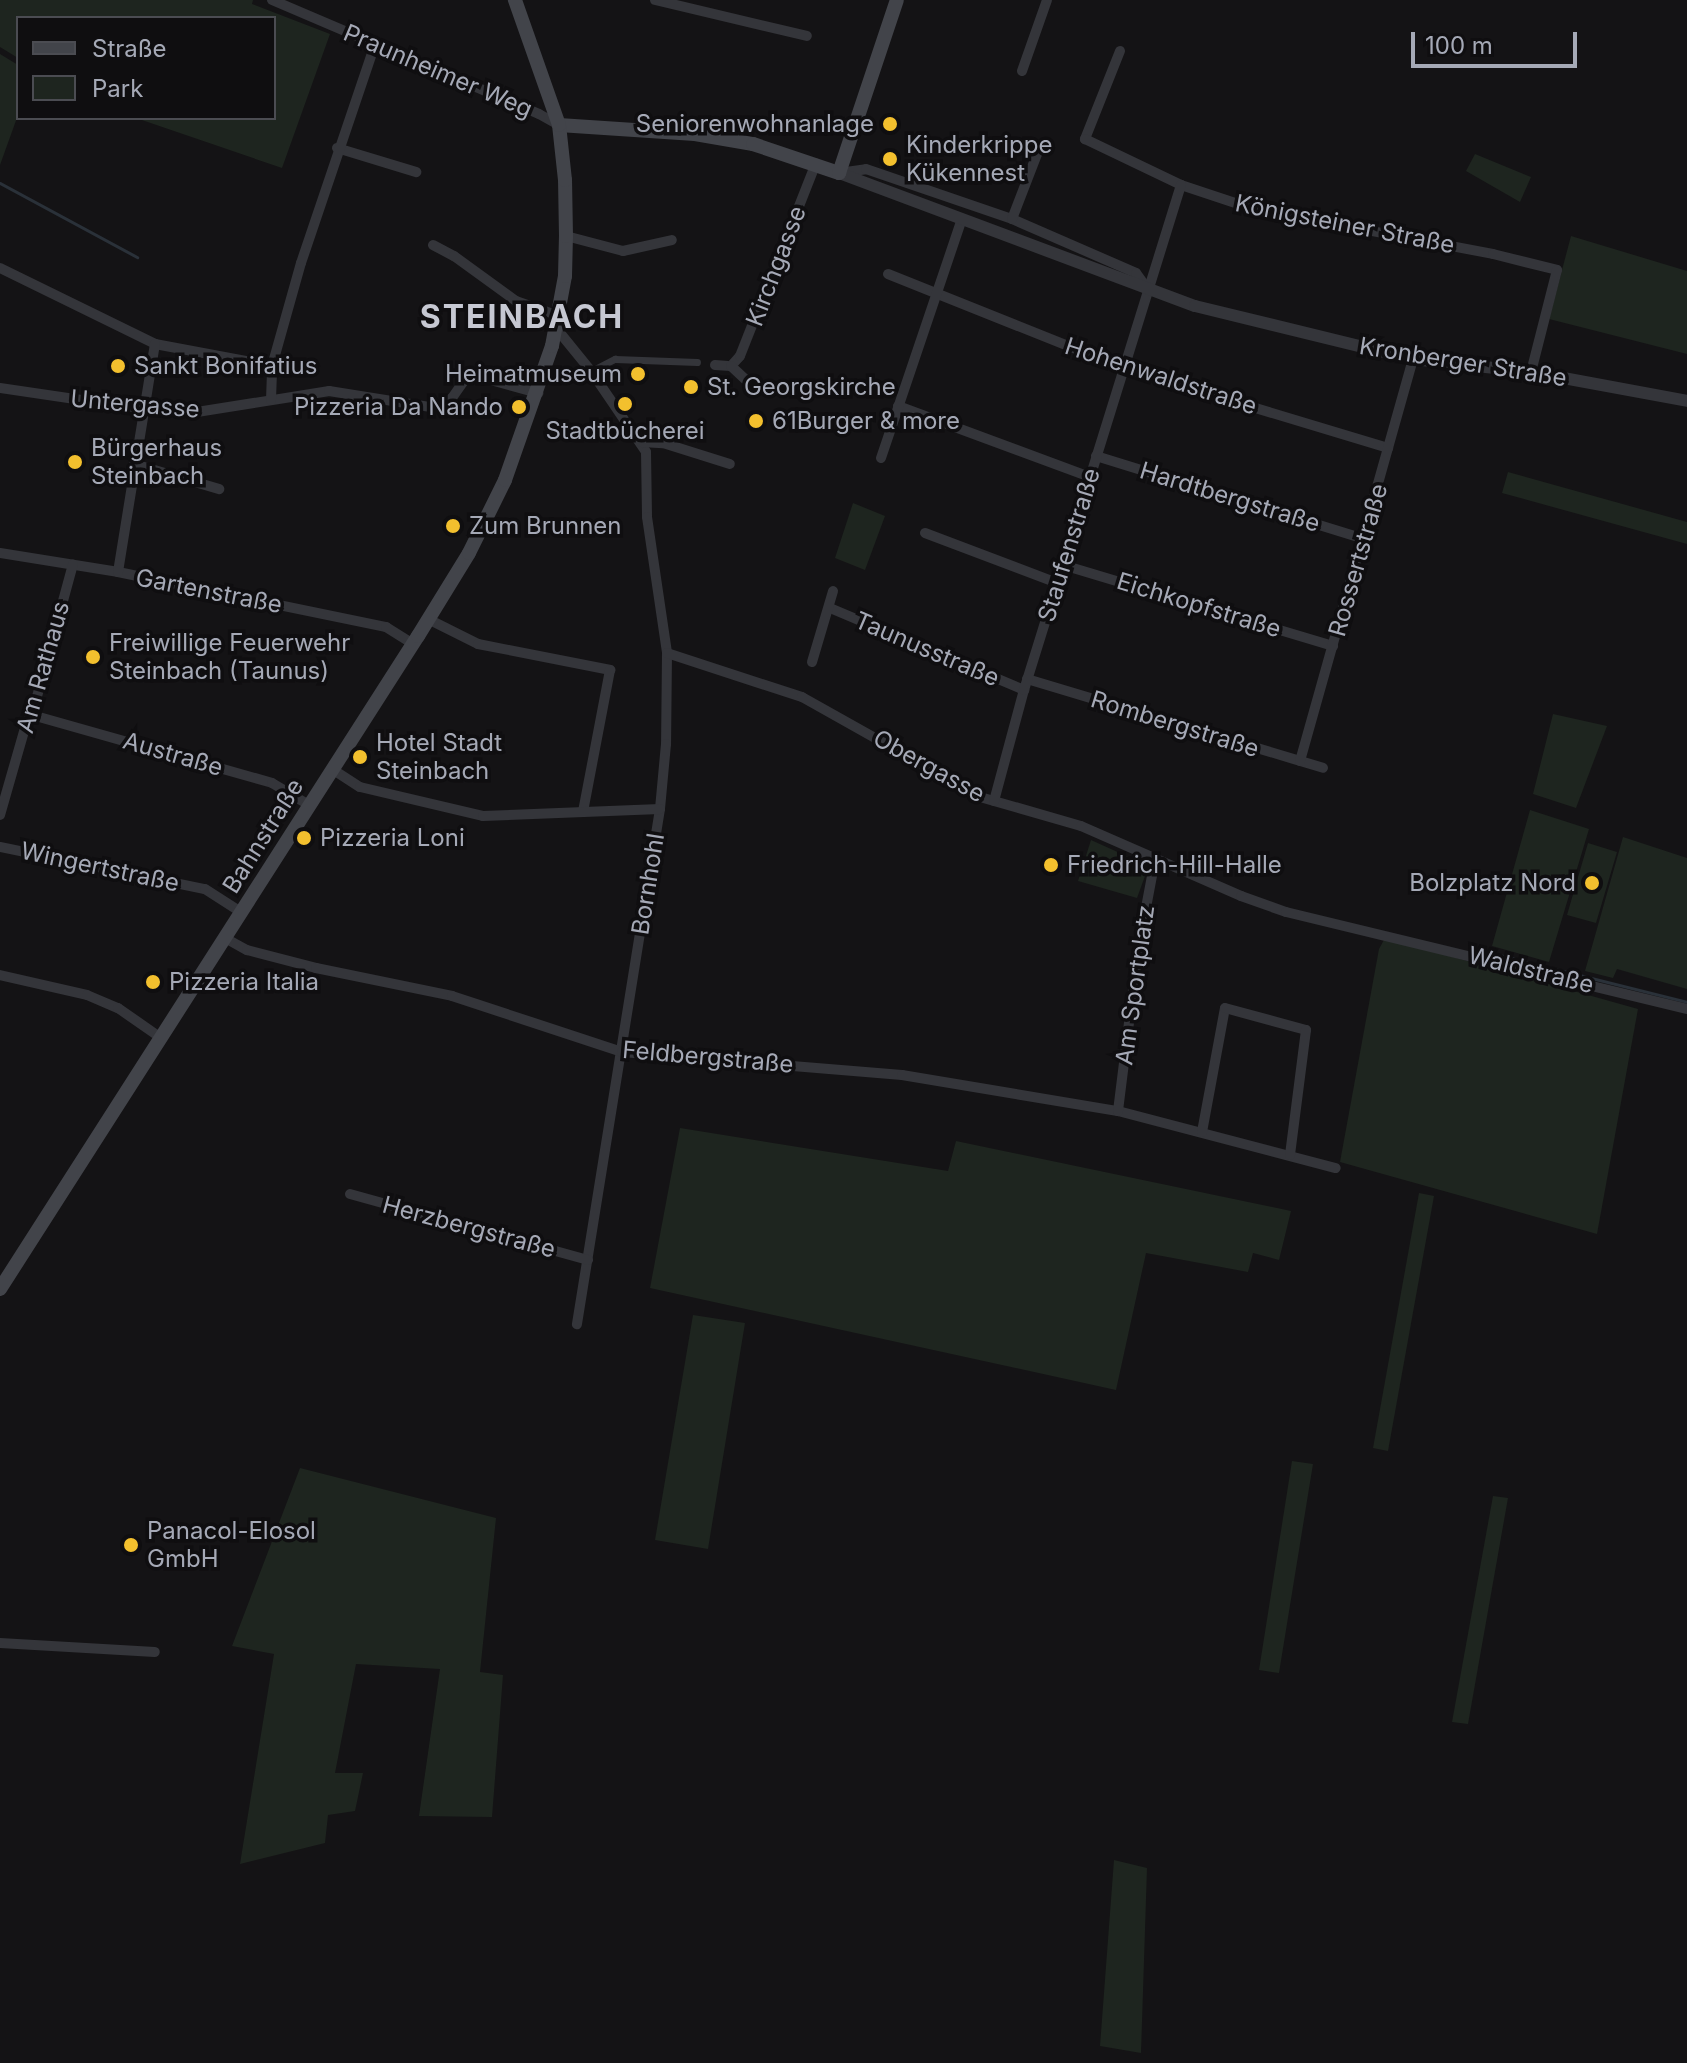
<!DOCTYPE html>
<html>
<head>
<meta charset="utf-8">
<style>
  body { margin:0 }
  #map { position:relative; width:1687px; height:2063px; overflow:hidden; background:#141315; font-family:Inter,sans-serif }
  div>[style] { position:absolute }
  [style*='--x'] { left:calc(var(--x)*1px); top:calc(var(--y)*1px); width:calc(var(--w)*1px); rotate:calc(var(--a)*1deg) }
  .green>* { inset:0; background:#1e251f }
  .stream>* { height:3px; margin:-1.5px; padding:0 1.5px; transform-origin:1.5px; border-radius:1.5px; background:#2a3139 }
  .pedestrian>* { height:7px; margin:-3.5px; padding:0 3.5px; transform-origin:3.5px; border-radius:3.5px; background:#34353a }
  .minor>* { height:10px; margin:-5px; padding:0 5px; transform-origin:5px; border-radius:5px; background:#34353a }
  .tertiary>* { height:12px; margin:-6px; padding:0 6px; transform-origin:6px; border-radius:6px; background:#34353a }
  .secondary>* { height:14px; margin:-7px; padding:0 7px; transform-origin:7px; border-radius:7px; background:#42444a }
  .dots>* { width:22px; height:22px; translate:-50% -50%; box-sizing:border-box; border:4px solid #0f0e10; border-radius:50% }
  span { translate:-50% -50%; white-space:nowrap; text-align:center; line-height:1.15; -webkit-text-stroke:7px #0f0e10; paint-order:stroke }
  .street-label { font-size:24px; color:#a5a9b6 }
  .poi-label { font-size:24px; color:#a5a9b6 }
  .right { translate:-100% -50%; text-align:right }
  .left { translate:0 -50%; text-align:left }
  .district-label { font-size:32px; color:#c6c8d2; font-weight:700; letter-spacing:2px }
  .legend { position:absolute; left:16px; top:16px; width:260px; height:104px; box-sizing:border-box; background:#0f0e10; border:2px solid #4b4c52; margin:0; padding:10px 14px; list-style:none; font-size:24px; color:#a5a9b6 }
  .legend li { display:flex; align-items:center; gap:16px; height:40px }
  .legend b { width:40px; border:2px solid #4b4c52 }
  .scale { position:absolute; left:1411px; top:32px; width:166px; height:36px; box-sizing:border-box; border:4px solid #a5a9b6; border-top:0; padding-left:10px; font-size:24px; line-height:28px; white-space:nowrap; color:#a5a9b6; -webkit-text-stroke:6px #0f0e10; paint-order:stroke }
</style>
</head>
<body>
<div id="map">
  <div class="green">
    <div style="clip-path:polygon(0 0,253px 0,252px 4px,330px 34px,282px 168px,136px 118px,274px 118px,274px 18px,18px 18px,18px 58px,0 47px)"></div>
    <div style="clip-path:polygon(0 54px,18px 65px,18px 115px,0 165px)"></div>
    <div style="clip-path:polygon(1475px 154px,1531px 177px,1520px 202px,1466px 171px)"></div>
    <div style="clip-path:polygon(1571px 236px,1687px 271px,1687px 354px,1549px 319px)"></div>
    <div style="clip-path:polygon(1508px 472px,1687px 522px,1687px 544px,1502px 493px)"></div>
    <div style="clip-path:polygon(853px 503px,885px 516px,865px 570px,835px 558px)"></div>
    <div style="clip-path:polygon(1553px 714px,1607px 726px,1576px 808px,1533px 794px)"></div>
    <div style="clip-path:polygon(1530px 810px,1589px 829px,1549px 962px,1492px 946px)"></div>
    <div style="clip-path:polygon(1623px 837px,1687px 858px,1687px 989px,1617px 969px,1613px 978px,1585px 971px)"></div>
    <div style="clip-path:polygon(1091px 840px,1142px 863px,1145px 876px,1137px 898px,1078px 881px)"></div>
    <div style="clip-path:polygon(1588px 843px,1617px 852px,1596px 923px,1567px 915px)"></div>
    <div style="clip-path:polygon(1385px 938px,1638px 1009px,1597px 1234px,1340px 1162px,1379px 949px)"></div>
    <div style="clip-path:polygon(680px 1128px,948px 1171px,956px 1141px,1291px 1211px,1279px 1260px,1253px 1253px,1248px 1272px,1146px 1253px,1116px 1390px,650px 1288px)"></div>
    <div style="clip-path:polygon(1419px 1193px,1434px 1196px,1388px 1451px,1373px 1448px)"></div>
    <div style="clip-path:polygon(693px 1315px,745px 1323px,708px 1549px,655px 1540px)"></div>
    <div style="clip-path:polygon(1292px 1461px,1313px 1464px,1279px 1673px,1259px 1670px)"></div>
    <div style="clip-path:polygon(300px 1468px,496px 1518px,480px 1672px,503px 1675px,492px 1817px,419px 1816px,440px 1669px,356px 1664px,335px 1773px,363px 1773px,355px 1811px,328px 1815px,325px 1843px,240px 1864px,274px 1654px,232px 1646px)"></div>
    <div style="clip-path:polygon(1493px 1496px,1508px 1498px,1468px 1724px,1452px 1722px)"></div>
    <div style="clip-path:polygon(1114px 1860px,1147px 1868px,1141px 2053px,1100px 2046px)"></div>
  </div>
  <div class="stream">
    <div style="--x:0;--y:183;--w:156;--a:28.4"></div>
    <div style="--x:1499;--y:955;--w:194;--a:14"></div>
  </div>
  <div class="pedestrian">
    <div style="--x:591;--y:371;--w:27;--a:-27"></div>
    <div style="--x:615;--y:359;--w:82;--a:2.1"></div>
  </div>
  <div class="minor">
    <div style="--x:272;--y:0;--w:290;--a:23.1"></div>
    <div style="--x:539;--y:114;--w:23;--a:29"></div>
    <div style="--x:655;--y:0;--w:156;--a:13.3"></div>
    <div style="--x:1120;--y:51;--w:95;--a:111.7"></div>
    <div style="--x:1085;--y:139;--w:106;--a:25.6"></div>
    <div style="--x:1181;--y:185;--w:73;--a:18.4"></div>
    <div style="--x:1250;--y:208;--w:247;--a:10.7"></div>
    <div style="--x:1493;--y:254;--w:66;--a:14"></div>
    <div style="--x:1557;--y:270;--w:105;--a:104.3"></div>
    <div style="--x:1022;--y:71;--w:75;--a:-70.6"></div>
    <div style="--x:337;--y:148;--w:83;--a:16.9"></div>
    <div style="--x:839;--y:173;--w:27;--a:-8"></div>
    <div style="--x:866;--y:169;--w:154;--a:18.9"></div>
    <div style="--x:1012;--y:219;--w:135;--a:23.5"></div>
    <div style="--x:1136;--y:273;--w:19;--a:54"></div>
    <div style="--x:1012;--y:219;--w:80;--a:-68.9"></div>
    <div style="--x:566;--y:236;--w:59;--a:14.7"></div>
    <div style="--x:623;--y:251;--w:50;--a:-12.7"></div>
    <div style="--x:433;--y:245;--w:24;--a:28"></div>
    <div style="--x:454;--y:256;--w:77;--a:36"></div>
    <div style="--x:516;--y:301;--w:46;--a:19.2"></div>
    <div style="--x:0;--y:268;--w:173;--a:26.1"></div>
    <div style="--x:155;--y:344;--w:119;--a:10.6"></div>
    <div style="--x:888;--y:274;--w:253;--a:21.8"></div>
    <div style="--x:1123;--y:368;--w:277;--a:16.8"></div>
    <div style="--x:556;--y:328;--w:55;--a:50.9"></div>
    <div style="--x:591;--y:371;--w:98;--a:55.8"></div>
    <div style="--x:646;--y:452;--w:65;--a:89.1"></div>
    <div style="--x:647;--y:517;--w:137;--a:81.6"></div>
    <div style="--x:667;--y:653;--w:91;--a:90.6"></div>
    <div style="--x:666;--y:744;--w:65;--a:95.3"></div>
    <div style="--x:660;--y:809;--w:522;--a:99.16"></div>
    <div style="--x:715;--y:365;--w:16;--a:4"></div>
    <div style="--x:731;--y:366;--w:13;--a:-48"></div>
    <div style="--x:740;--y:356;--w:207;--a:-68.5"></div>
    <div style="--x:731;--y:366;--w:22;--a:43"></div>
    <div style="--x:0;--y:388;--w:144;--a:8.4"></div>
    <div style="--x:142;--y:409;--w:55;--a:3.1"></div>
    <div style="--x:197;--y:412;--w:134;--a:-9"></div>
    <div style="--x:329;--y:391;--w:108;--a:9"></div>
    <div style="--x:436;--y:408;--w:19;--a:-32"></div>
    <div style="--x:452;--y:398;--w:29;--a:-55"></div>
    <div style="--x:469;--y:374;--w:72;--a:15.4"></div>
    <div style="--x:271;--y:400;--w:34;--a:-88"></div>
    <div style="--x:272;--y:366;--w:107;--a:-74.3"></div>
    <div style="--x:301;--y:263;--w:230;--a:-71.3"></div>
    <div style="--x:898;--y:406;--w:205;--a:20.3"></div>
    <div style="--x:641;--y:442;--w:22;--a:3"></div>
    <div style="--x:663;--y:443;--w:70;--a:17.4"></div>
    <div style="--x:1096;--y:456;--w:281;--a:17.2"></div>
    <div style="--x:881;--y:458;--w:250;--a:-71.3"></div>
    <div style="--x:134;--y:464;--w:89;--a:16.4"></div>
    <div style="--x:925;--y:533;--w:141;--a:20.7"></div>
    <div style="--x:0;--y:553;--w:120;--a:9.1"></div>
    <div style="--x:118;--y:572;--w:274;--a:11.6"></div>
    <div style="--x:386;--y:627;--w:32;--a:32"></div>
    <div style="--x:1063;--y:565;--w:282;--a:16.7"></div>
    <div style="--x:118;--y:572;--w:231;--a:-80.8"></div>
    <div style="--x:830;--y:608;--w:211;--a:22.9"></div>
    <div style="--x:428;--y:619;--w:56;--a:26.6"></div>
    <div style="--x:478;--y:644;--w:135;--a:11.1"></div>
    <div style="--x:610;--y:670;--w:144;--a:100.8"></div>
    <div style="--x:667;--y:653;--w:142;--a:18.1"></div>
    <div style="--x:802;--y:697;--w:204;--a:29.3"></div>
    <div style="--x:980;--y:797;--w:105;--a:16"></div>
    <div style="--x:1081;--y:826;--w:175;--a:23.6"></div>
    <div style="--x:1241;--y:896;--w:48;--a:19.6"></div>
    <div style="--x:1286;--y:912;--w:413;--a:13.6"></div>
    <div style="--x:812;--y:662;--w:74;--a:-73.5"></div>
    <div style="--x:1027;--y:679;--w:309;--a:16.7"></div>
    <div style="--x:32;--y:715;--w:249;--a:15.8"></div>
    <div style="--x:272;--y:783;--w:43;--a:30.7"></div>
    <div style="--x:1300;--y:761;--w:418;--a:-74.3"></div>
    <div style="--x:332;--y:769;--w:33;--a:33"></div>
    <div style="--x:360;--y:787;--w:126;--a:13.3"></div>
    <div style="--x:483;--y:816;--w:177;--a:-2.3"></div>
    <div style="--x:994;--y:801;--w:115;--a:-74.9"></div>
    <div style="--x:1024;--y:690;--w:529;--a:-72.73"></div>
    <div style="--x:0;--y:815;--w:98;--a:-74"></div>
    <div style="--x:27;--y:721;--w:8;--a:-50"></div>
    <div style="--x:32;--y:715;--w:156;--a:-74.8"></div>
    <div style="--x:0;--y:847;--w:209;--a:11.6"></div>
    <div style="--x:205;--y:889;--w:43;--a:32.6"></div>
    <div style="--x:225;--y:938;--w:25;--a:29"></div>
    <div style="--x:247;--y:950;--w:71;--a:14.6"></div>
    <div style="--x:316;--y:968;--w:139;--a:11.6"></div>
    <div style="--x:452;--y:996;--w:179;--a:18.2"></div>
    <div style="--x:622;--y:1052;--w:281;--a:4.7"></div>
    <div style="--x:902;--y:1075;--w:219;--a:9.5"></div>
    <div style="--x:1118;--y:1111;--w:225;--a:14.7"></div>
    <div style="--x:0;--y:975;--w:89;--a:12.9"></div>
    <div style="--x:87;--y:995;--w:34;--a:23"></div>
    <div style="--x:118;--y:1008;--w:52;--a:34.9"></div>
    <div style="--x:1118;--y:1111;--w:162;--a:-82.9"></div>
    <div style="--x:1138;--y:950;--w:92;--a:-79.3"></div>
    <div style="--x:1202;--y:1132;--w:126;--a:-79.5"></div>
    <div style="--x:1225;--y:1008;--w:84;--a:15.2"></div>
    <div style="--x:1306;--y:1030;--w:126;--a:97.3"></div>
    <div style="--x:350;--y:1194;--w:247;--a:15.5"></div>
    <div style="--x:0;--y:1643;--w:155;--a:3.3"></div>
  </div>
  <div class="tertiary">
    <div style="--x:839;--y:173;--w:380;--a:20.5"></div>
    <div style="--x:1195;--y:306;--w:224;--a:13.7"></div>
    <div style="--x:1413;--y:359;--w:119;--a:6.3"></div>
    <div style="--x:1531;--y:372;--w:159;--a:10.5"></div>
  </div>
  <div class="secondary">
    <div style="--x:559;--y:125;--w:136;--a:3.8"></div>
    <div style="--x:695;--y:134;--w:59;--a:9.8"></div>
    <div style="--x:753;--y:144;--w:91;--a:18.6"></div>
    <div style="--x:839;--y:173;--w:182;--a:-71.5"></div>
    <div style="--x:0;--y:1289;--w:775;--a:-57.38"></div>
    <div style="--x:418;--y:636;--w:97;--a:-58.4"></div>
    <div style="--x:469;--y:553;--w:81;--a:-63.7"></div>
    <div style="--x:505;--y:480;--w:142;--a:-70.7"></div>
    <div style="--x:552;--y:346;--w:71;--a:-79.5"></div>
    <div style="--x:565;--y:276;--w:40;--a:-88.6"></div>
    <div style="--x:566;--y:236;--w:56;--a:-91"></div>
    <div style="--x:565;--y:180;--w:55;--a:-96.2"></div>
    <div style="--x:559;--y:125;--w:133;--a:-109.4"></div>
  </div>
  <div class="dots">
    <div style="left:890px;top:124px;background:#f3c02e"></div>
    <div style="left:890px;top:159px;background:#f3c02e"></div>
    <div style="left:118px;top:366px;background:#f3c02e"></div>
    <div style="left:638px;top:374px;background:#f3c02e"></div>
    <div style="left:691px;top:387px;background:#f3c02e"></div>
    <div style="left:625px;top:404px;background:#f3c02e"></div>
    <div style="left:519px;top:407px;background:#f3c02e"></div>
    <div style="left:756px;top:421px;background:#f3c02e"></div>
    <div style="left:75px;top:462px;background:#f3c02e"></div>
    <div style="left:453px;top:526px;background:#f3c02e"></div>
    <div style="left:93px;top:657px;background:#f3c02e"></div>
    <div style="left:360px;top:757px;background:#f3c02e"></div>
    <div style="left:304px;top:838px;background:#f3c02e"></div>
    <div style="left:1051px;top:865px;background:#f3c02e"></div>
    <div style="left:1592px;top:883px;background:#f3c02e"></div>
    <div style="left:153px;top:982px;background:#f3c02e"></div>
    <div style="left:131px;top:1545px;background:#f3c02e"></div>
  </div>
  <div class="street-label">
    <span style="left:438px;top:71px;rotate:23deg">Praunheimer Weg</span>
    <span style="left:1345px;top:224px;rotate:11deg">Königsteiner Straße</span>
    <span style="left:776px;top:266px;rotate:-69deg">Kirchgasse</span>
    <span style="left:1463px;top:362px;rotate:9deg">Kronberger Straße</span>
    <span style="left:1161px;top:376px;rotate:18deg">Hohenwaldstraße</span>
    <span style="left:135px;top:404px;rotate:5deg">Untergasse</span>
    <span style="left:1230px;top:497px;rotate:17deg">Hardtbergstraße</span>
    <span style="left:1069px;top:545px;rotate:-73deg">Staufenstraße</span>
    <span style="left:1358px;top:560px;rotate:-74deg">Rossertstraße</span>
    <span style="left:209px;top:591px;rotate:11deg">Gartenstraße</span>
    <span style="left:1199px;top:605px;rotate:17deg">Eichkopfstraße</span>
    <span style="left:927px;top:649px;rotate:23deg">Taunusstraße</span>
    <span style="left:43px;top:667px;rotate:-74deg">Am Rathaus</span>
    <span style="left:1175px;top:724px;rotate:17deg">Rombergstraße</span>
    <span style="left:173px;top:754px;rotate:16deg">Austraße</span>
    <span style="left:929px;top:766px;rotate:29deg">Obergasse</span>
    <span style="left:263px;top:836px;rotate:-58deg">Bahnstraße</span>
    <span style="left:100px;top:867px;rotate:12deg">Wingertstraße</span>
    <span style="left:648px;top:884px;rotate:-81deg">Bornhohl</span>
    <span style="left:1531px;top:970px;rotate:14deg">Waldstraße</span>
    <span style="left:1135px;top:985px;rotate:-82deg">Am Sportplatz</span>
    <span style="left:708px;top:1057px;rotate:5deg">Feldbergstraße</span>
    <span style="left:469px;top:1227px;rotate:15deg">Herzbergstraße</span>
  </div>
  <div class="poi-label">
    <span class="right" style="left:874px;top:124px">Seniorenwohnanlage</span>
    <span class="left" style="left:906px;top:159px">Kinderkrippe<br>Kükennest</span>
    <span class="left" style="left:134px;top:366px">Sankt Bonifatius</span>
    <span class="right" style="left:622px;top:374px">Heimatmuseum</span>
    <span class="left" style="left:707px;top:387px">St. Georgskirche</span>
    <span class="right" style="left:503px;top:407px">Pizzeria Da Nando</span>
    <span class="left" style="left:772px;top:421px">61Burger &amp; more</span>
    <span style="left:625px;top:431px">Stadtbücherei</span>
    <span class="left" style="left:91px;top:462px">Bürgerhaus<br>Steinbach</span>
    <span class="left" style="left:469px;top:526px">Zum Brunnen</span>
    <span class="left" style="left:109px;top:657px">Freiwillige Feuerwehr<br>Steinbach (Taunus)</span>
    <span class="left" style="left:376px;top:757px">Hotel Stadt<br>Steinbach</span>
    <span class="left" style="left:320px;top:838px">Pizzeria Loni</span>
    <span class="left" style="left:1067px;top:865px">Friedrich-Hill-Halle</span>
    <span class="right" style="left:1576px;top:883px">Bolzplatz Nord</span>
    <span class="left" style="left:169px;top:982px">Pizzeria Italia</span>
    <span class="left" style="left:147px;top:1545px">Panacol-Elosol<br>GmbH</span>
  </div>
  <div class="district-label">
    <span style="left:522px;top:317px">STEINBACH</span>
  </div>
  <ul class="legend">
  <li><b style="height:10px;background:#42444a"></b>Straße</li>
  <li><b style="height:22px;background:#1e251f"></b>Park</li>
  </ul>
  <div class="scale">100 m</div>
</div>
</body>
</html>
